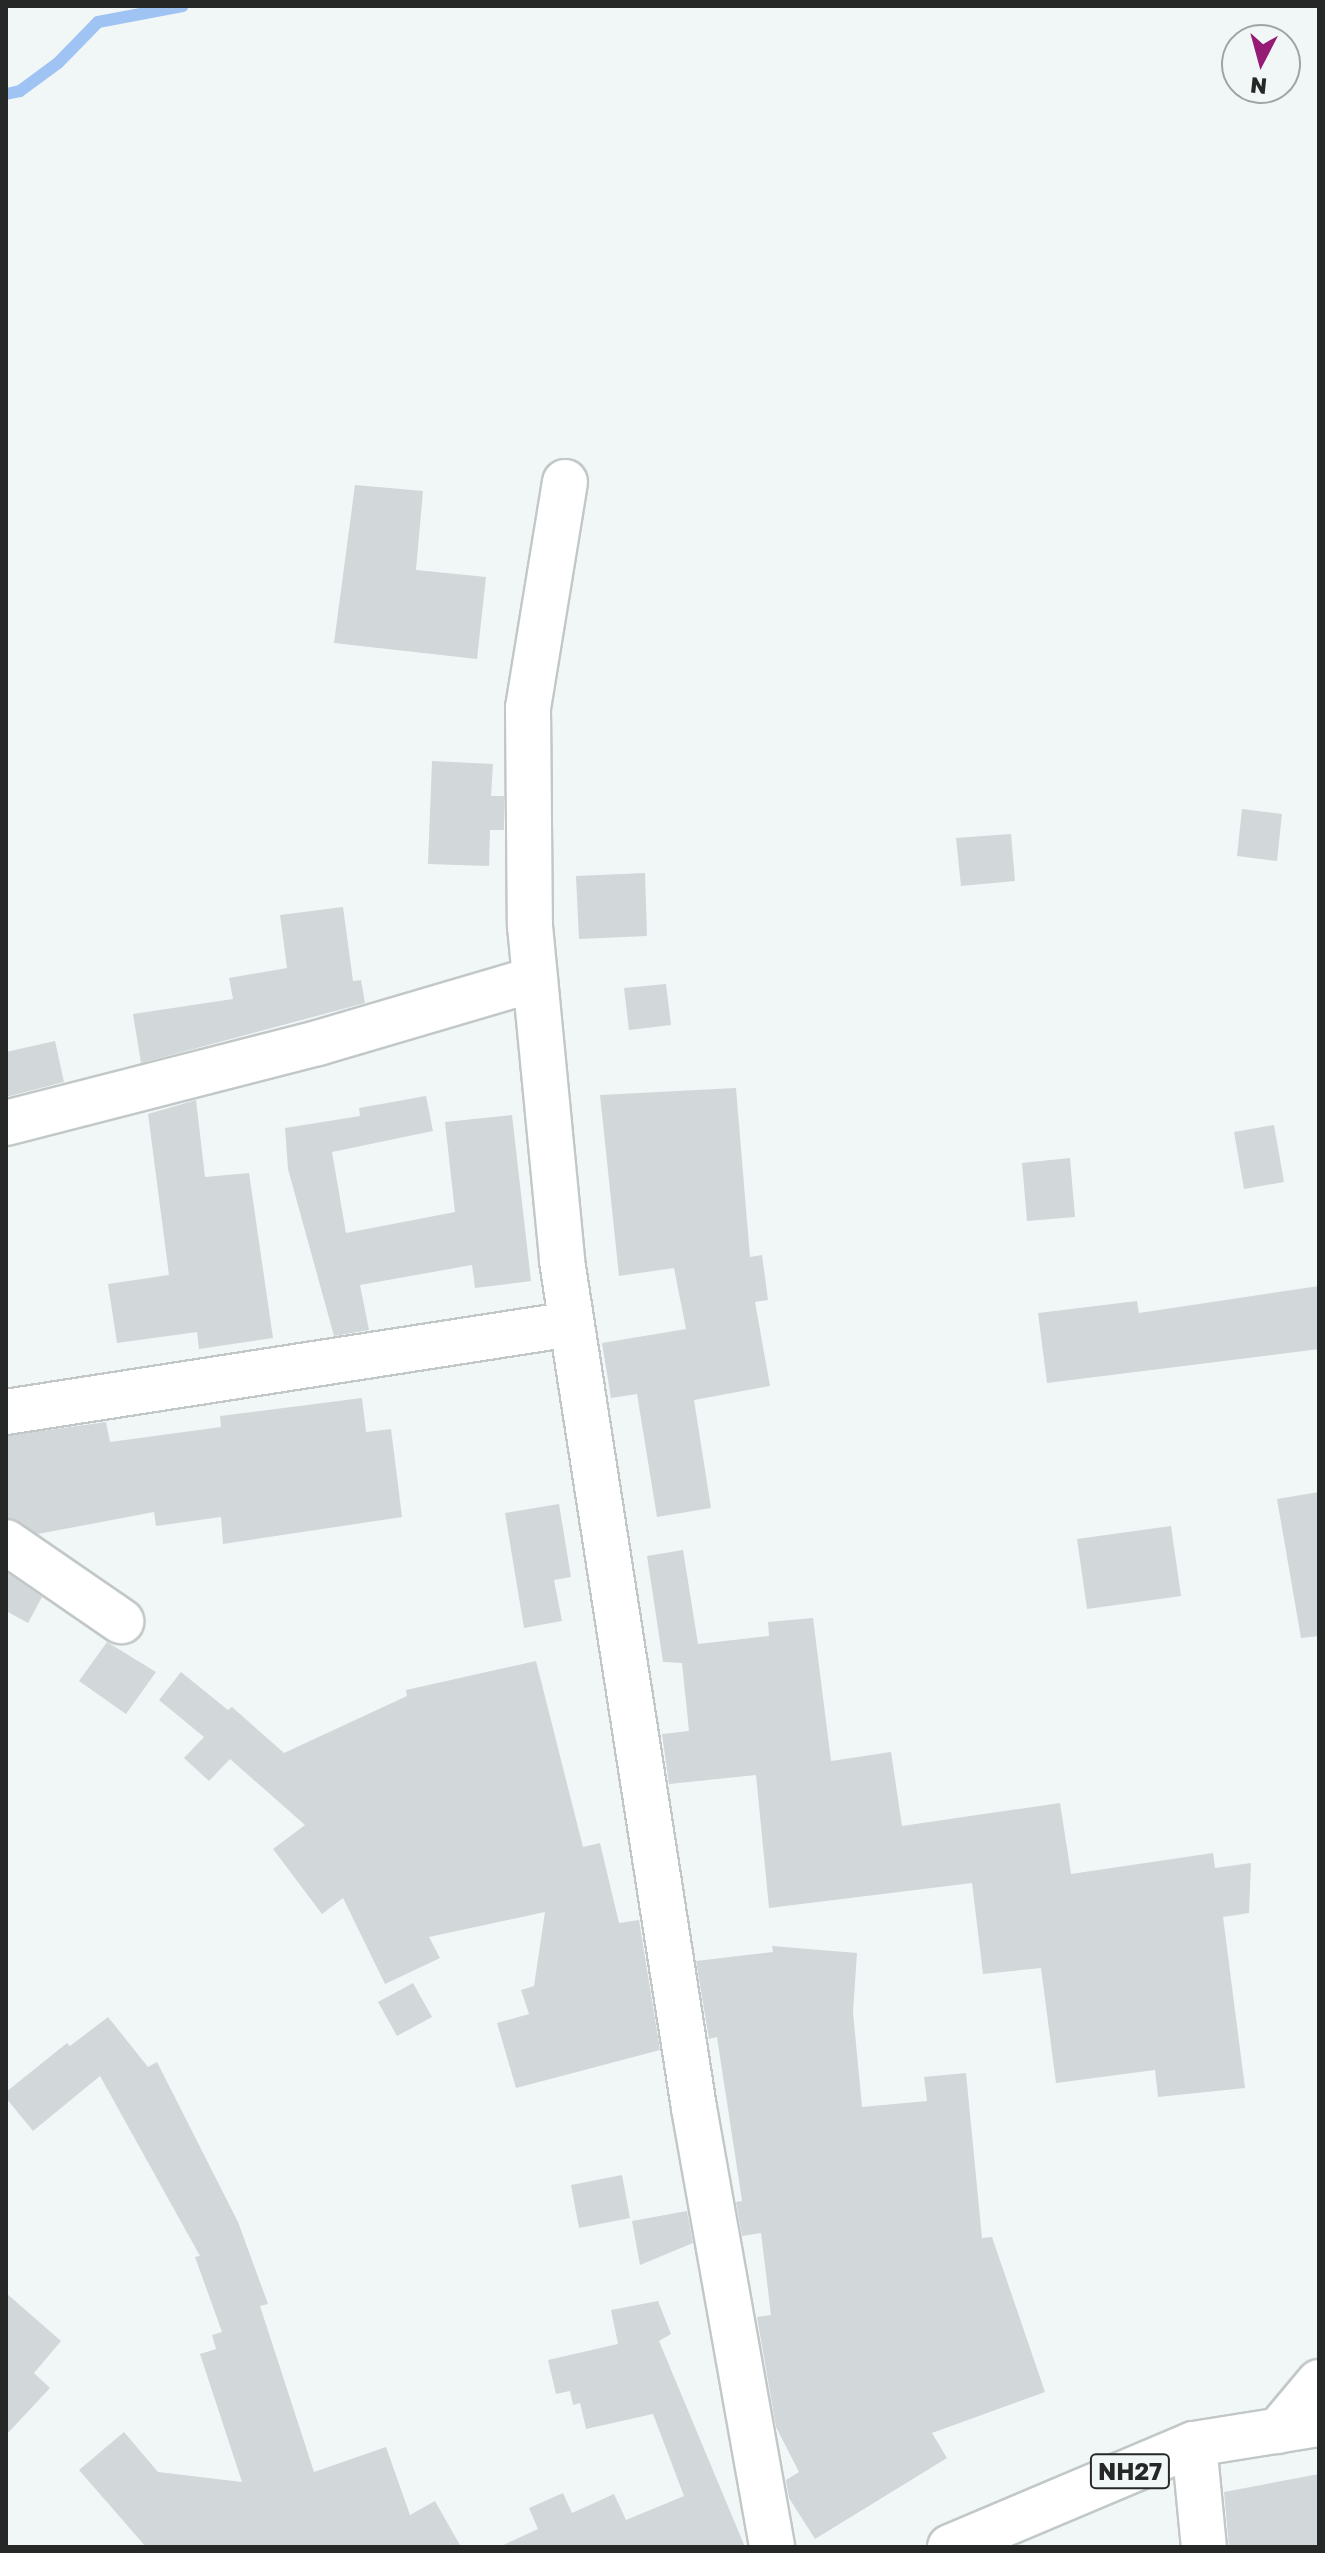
<!DOCTYPE html>
<html>
<head>
<meta charset="utf-8">
<style>
  body { margin:0 }
  #map { position:relative; width:1325px; height:2553px; overflow:hidden; background:#f1f7f7; font-family:"Golos Text",sans-serif }
  div>[style] { position:absolute }
  [style*='--x'] { left:calc(var(--x)*1px); top:calc(var(--y)*1px); width:calc(var(--w)*1px); rotate:calc(var(--a)*1deg) }
  .stream>* { height:12px; margin:-6px; padding:0 6px; transform-origin:6px; border-radius:6px; background:#9fc3f3 }
  .building>* { inset:0; background:#d2d7da }
  .roads { filter:drop-shadow(2px 0 #c2c8c8) drop-shadow(-2px 0 #c2c8c8) drop-shadow(0 2px #c2c8c8) drop-shadow(0 -2px #c2c8c8) }
  .minor>* { height:44px; margin:-22px; padding:0 22px; transform-origin:22px; border-radius:22px; background:#fff }
  .highway>* { height:44px; margin:-22px; padding:0 22px; transform-origin:22px; border-radius:22px; background:#fff }
  span { translate:-50% -50%; white-space:nowrap; text-align:center; line-height:1.15; -webkit-text-stroke:7px #f1f7f7; paint-order:stroke }
  .shield-label span { padding:2px 6px; background:#f1f7f7; border:2px solid; border-radius:6px; -webkit-text-stroke-width:0 }
  .shield-label { font-size:24px; color:#262828; font-weight:700 }
  .frame { position:absolute; inset:0; border:8px solid #262828; pointer-events:none }
  .north { position:absolute; left:1221px; top:24px; width:80px; height:80px; box-sizing:border-box; background:#f1f7f7; border:2px solid #a0a4a4; border-radius:50%; rotate:186deg; font-size:22px; font-weight:700; line-height:32px; text-align:center; color:#262828 }
  .north::after { content:''; display:block; margin:auto; width:28px; height:36px; background:#961b74; clip-path:polygon(50% 0,100% 100%,50% 72%,0 100%) }
</style>
</head>
<body>
<div id="map">
  <div class="stream">
    <div style="--x:6;--y:94;--w:14;--a:-12"></div>
    <div style="--x:20;--y:91;--w:47;--a:-36.4"></div>
    <div style="--x:58;--y:63;--w:57;--a:-45.7"></div>
    <div style="--x:98;--y:22;--w:86;--a:-10.7"></div>
  </div>
  <div class="building">
    <div style="clip-path:polygon(355px 485px,423px 491px,416px 570px,486px 577px,477px 659px,334px 643px)"></div>
    <div style="clip-path:polygon(432px 761px,493px 764px,491px 796px,504px 796px,504px 830px,490px 830px,489px 866px,428px 864px)"></div>
    <div style="clip-path:polygon(1242px 809px,1282px 814px,1277px 861px,1237px 856px)"></div>
    <div style="clip-path:polygon(1011px 834px,1015px 881px,961px 886px,956px 838px)"></div>
    <div style="clip-path:polygon(645px 873px,647px 936px,579px 939px,576px 876px)"></div>
    <div style="clip-path:polygon(343px 907px,353px 981px,361px 980px,365px 1003px,141px 1063px,133px 1014px,233px 999px,229px 978px,287px 968px,280px 915px)"></div>
    <div style="clip-path:polygon(666px 984px,671px 1025px,629px 1030px,624px 988px)"></div>
    <div style="clip-path:polygon(55px 1041px,64px 1082px,6px 1097px,6px 1052px)"></div>
    <div style="clip-path:polygon(736px 1088px,750px 1257px,762px 1255px,768px 1300px,755px 1302px,770px 1386px,694px 1400px,711px 1508px,657px 1517px,637px 1394px,611px 1398px,602px 1343px,686px 1329px,674px 1268px,619px 1276px,600px 1095px)"></div>
    <div style="clip-path:polygon(426px 1096px,433px 1131px,332px 1152px,346px 1233px,455px 1212px,445px 1122px,512px 1115px,531px 1281px,475px 1288px,472px 1265px,360px 1285px,369px 1330px,334px 1336px,288px 1169px,285px 1128px,360px 1116px,359px 1108px)"></div>
    <div style="clip-path:polygon(196px 1100px,205px 1177px,249px 1173px,273px 1338px,199px 1349px,197px 1332px,117px 1343px,108px 1284px,169px 1275px,148px 1114px)"></div>
    <div style="clip-path:polygon(1274px 1125px,1284px 1182px,1244px 1189px,1234px 1132px)"></div>
    <div style="clip-path:polygon(1070px 1158px,1075px 1217px,1027px 1221px,1022px 1163px)"></div>
    <div style="clip-path:polygon(1319px 1286px,1319px 1349px,1047px 1383px,1038px 1313px,1137px 1301px,1139px 1313px)"></div>
    <div style="clip-path:polygon(362px 1398px,366px 1432px,391px 1429px,402px 1517px,223px 1544px,221px 1517px,156px 1526px,154px 1512px,38px 1534px,6px 1517px,6px 1436px,106px 1422px,110px 1442px,221px 1427px,220px 1416px)"></div>
    <div style="clip-path:polygon(1319px 1492px,1319px 1636px,1301px 1638px,1277px 1499px)"></div>
    <div style="clip-path:polygon(559px 1504px,571px 1577px,554px 1580px,562px 1621px,524px 1628px,505px 1513px)"></div>
    <div style="clip-path:polygon(1171px 1526px,1181px 1596px,1087px 1609px,1077px 1539px)"></div>
    <div style="clip-path:polygon(683px 1550px,698px 1644px,769px 1636px,768px 1622px,813px 1618px,831px 1761px,891px 1752px,902px 1826px,1060px 1803px,1071px 1874px,1213px 1853px,1215px 1868px,1251px 1863px,1249px 1913px,1223px 1917px,1245px 2088px,1158px 2097px,1155px 2070px,1056px 2083px,1041px 1968px,983px 1974px,972px 1883px,769px 1908px,756px 1775px,669px 1784px,662px 1734px,689px 1731px,682px 1663px,663px 1662px,647px 1556px)"></div>
    <div style="clip-path:polygon(6px 1572px,42px 1597px,28px 1623px,6px 1611px)"></div>
    <div style="clip-path:polygon(107px 1642px,156px 1672px,126px 1714px,79px 1681px)"></div>
    <div style="clip-path:polygon(536px 1661px,583px 1847px,600px 1843px,619px 1923px,639px 1920px,660px 2050px,516px 2088px,497px 2023px,529px 2014px,521px 1990px,534px 1986px,545px 1912px,429px 1937px,440px 1958px,385px 1984px,343px 1898px,322px 1914px,273px 1849px,305px 1825px,230px 1759px,209px 1781px,184px 1758px,204px 1737px,159px 1700px,181px 1672px,228px 1710px,232px 1707px,284px 1753px,407px 1696px,406px 1690px)"></div>
    <div style="clip-path:polygon(772px 1946px,857px 1953px,853px 2012px,862px 2107px,927px 2101px,924px 2077px,966px 2073px,982px 2238px,992px 2237px,1045px 2392px,932px 2433px,947px 2458px,815px 2539px,789px 2498px,786px 2480px,799px 2472px,776px 2427px,757px 2317px,771px 2315px,761px 2233px,742px 2236px,736px 2202px,742px 2201px,717px 2037px,709px 2039px,696px 1961px,773px 1952px)"></div>
    <div style="clip-path:polygon(413px 1983px,432px 2017px,397px 2036px,378px 2002px)"></div>
    <div style="clip-path:polygon(108px 2017px,148px 2067px,157px 2062px,238px 2222px,268px 2304px,260px 2306px,314px 2472px,386px 2447px,410px 2515px,435px 2501px,461px 2547px,146px 2547px,79px 2470px,124px 2432px,158px 2472px,242px 2482px,200px 2354px,216px 2349px,212px 2335px,222px 2332px,195px 2257px,200px 2256px,100px 2076px,33px 2131px,6px 2098px,6px 2092px,67px 2043px,70px 2046px)"></div>
    <div style="clip-path:polygon(622px 2175px,630px 2218px,579px 2228px,571px 2185px)"></div>
    <div style="clip-path:polygon(687px 2211px,693px 2243px,640px 2265px,632px 2221px)"></div>
    <div style="clip-path:polygon(6px 2293px,61px 2341px,34px 2373px,50px 2388px,6px 2435px)"></div>
    <div style="clip-path:polygon(658px 2301px,671px 2334px,659px 2341px,745px 2547px,499px 2547px,538px 2529px,529px 2508px,563px 2493px,572px 2513px,614px 2494px,626px 2520px,684px 2496px,653px 2414px,586px 2429px,580px 2403px,573px 2405px,570px 2391px,556px 2394px,548px 2360px,618px 2344px,611px 2310px)"></div>
    <div style="clip-path:polygon(1319px 2474px,1319px 2547px,1229px 2547px,1224px 2492px)"></div>
  </div>
  <div class="roads">
    <div class="minor">
      <div style="--x:565;--y:482;--w:229;--a:99.3"></div>
      <div style="--x:528;--y:708;--w:218;--a:89.5"></div>
      <div style="--x:530;--y:926;--w:337;--a:84.5"></div>
      <div style="--x:562;--y:1261;--w:857;--a:81.14"></div>
      <div style="--x:694;--y:2108;--w:446;--a:79.9"></div>
      <div style="--x:6;--y:1123;--w:322;--a:-14.4"></div>
      <div style="--x:318;--y:1043;--w:226;--a:-16.4"></div>
      <div style="--x:6;--y:1412;--w:572;--a:-8.85"></div>
      <div style="--x:6;--y:1542;--w:140;--a:34.5"></div>
      <div style="--x:1278;--y:2431;--w:64;--a:-50.1"></div>
      <div style="--x:1194;--y:2444;--w:103;--a:84.5"></div>
    </div>
    <div class="highway">
      <div style="--x:950;--y:2547;--w:265;--a:-22.9"></div>
      <div style="--x:1194;--y:2444;--w:127;--a:-9.1"></div>
    </div>
  </div>
  <div class="shield-label">
    <span style="left:1130px;top:2471px">NH27</span>
  </div>
  <div class="frame"></div>
  <div class="north">N</div>
</div>
</body>
</html>
